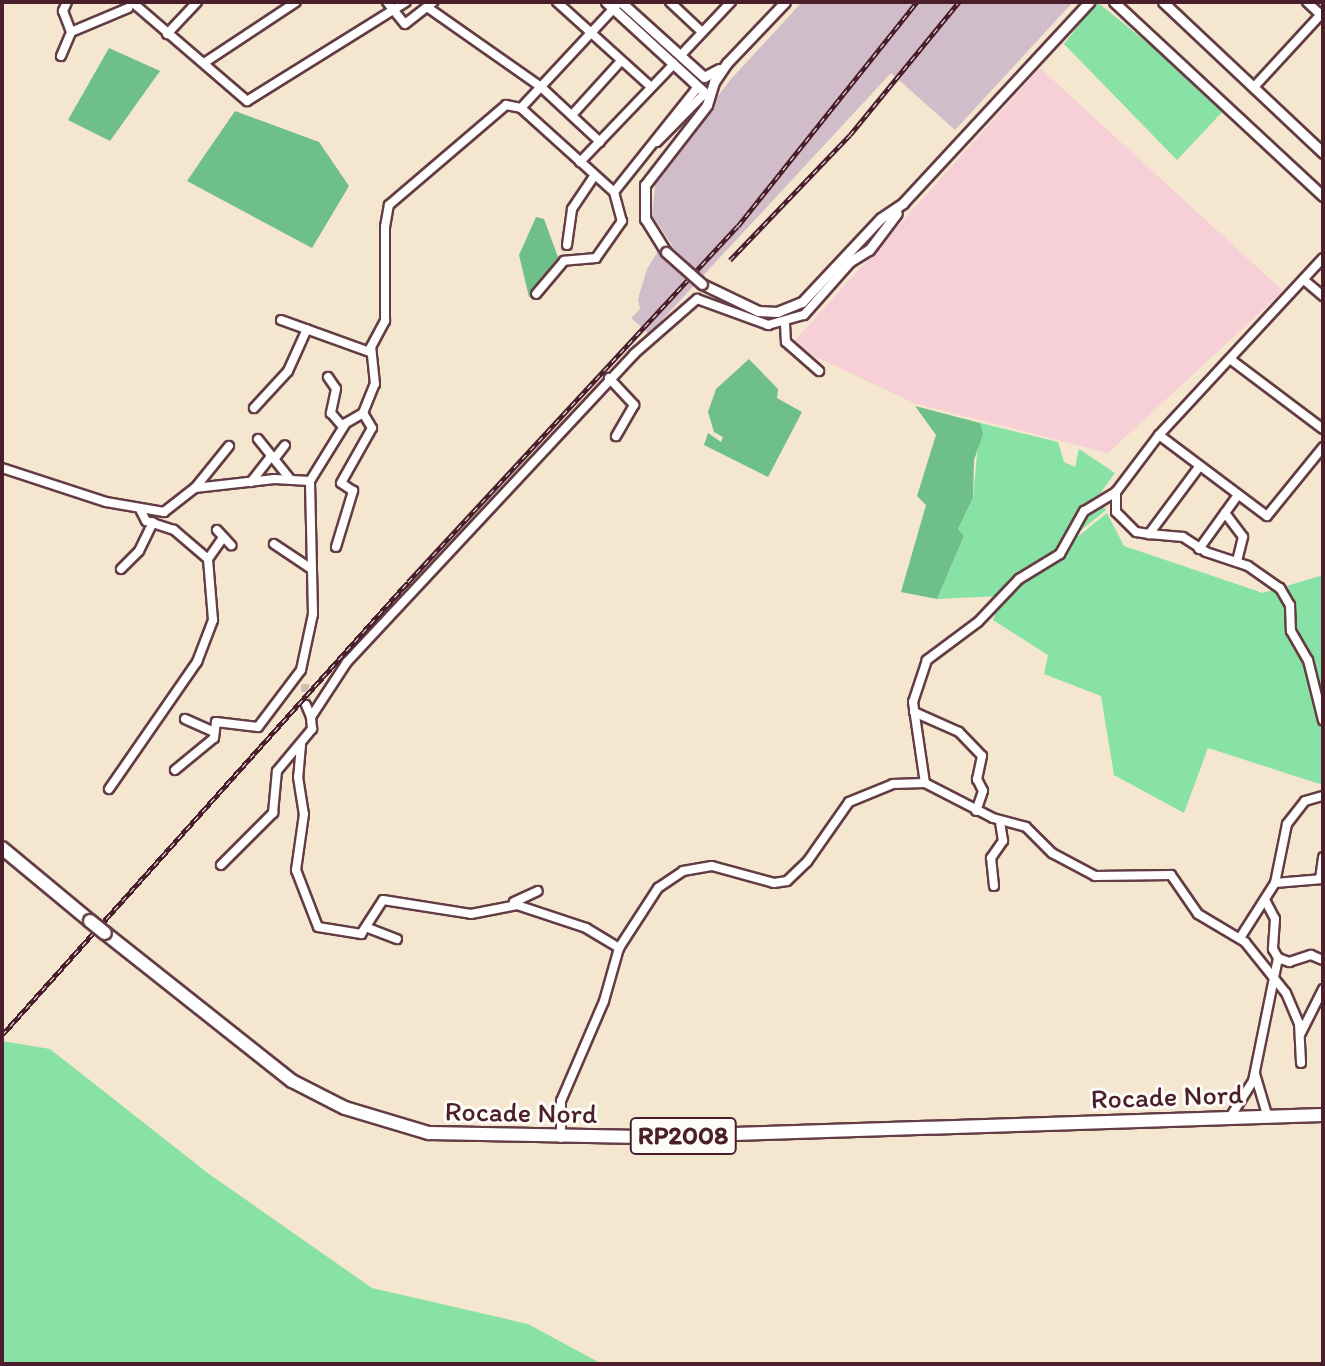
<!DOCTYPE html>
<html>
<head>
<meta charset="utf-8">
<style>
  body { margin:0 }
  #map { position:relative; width:1325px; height:1366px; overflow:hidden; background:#f5e6cf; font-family:Itim,sans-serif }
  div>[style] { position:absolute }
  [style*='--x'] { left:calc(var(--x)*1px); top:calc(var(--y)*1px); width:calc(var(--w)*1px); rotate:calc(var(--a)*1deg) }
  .built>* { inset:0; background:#f6cfd7 }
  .industrial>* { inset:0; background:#d1bdc9 }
  .green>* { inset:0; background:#88e1a5 }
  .forest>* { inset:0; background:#6ebf8a }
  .minor-tunnel>* { height:8px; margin-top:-4px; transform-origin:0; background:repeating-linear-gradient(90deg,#d3beae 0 8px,transparent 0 12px) }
  .roads { filter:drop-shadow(2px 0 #643d44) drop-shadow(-2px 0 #643d44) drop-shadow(0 2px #643d44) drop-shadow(0 -2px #643d44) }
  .minor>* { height:8px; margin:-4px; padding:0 4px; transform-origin:4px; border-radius:4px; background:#fff }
  .tertiary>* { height:9px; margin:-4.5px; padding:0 4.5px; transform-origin:4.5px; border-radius:4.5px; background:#fff }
  .trunk>* { height:12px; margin:-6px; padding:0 6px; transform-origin:6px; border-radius:6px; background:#fff }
  .rail>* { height:5px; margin-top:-2.5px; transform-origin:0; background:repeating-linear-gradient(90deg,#fdfcf7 0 6px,#4a1f2b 0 12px); box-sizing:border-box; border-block:2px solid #4a1f2b }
  .bridges { filter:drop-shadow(2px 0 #643d44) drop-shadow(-2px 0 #643d44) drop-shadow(0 2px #643d44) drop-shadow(0 -2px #643d44) }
  .tertiary-bridge>* { height:9px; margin:-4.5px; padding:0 4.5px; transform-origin:4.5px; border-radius:4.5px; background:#fff }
  .trunk-bridge>* { height:12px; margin:-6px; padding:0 6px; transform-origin:6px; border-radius:6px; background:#fff }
  span { translate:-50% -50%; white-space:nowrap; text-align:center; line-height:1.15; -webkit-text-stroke:6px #fdfcf7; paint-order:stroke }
  .shield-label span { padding:2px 6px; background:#fdfcf7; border:2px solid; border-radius:6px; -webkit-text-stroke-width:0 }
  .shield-label { font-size:26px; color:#4a1f2b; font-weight:700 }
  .street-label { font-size:28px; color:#4a1f2b }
  .frame { position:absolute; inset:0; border:4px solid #4a1f2b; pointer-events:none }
</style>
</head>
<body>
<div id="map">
  <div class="built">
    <div style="clip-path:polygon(1040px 68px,1283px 291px,1108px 453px,914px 403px,791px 345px)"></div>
  </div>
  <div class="industrial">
    <div style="clip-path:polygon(802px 2px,1073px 2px,955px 130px,891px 73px,649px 334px,631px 318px,640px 309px,638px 299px,647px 269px,658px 251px,663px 255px,672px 245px,652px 215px,656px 177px,731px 79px)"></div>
  </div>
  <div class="green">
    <div style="clip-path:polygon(1097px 2px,1227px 107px,1177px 160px,1064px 44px)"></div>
    <div style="clip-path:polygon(980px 423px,1058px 442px,1064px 462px,1075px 467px,1079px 449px,1115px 473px,1097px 498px,1106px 510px,1000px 596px,937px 599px,964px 536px,958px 529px,973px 498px)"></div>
    <div style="clip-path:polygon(1107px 513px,1124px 546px,1263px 593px,1323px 575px,1323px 785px,1208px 748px,1184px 813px,1114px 775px,1101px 696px,1044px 674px,1048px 655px,993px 620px,1001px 599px)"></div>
    <div style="clip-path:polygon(2px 1041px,50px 1049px,209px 1174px,372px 1288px,528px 1324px,602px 1364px,2px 1364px)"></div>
  </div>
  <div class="forest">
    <div style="clip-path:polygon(109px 48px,160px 71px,110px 141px,68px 120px)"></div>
    <div style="clip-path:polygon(235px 111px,319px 142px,349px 186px,312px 248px,187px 181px)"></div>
    <div style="clip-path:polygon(536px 217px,544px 219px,559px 260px,529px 297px,519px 255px)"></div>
    <div style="clip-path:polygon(749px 359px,778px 389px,777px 398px,802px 412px,768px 477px,704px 445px,708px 433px,721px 442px,723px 437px,714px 432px,708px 412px,716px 389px)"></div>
    <div style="clip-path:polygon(915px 406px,980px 423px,983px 434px,974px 460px,973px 498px,958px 529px,964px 536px,937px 599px,901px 592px,926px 505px,917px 496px,936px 435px)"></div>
  </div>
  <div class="minor-tunnel">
    <div style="--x:305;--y:684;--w:21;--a:87"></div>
  </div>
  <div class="roads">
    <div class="minor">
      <div style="--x:67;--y:2;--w:10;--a:114"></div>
      <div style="--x:63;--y:11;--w:22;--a:69"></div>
      <div style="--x:132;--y:2;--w:152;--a:40.7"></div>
      <div style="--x:247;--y:101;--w:187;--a:-31.9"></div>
      <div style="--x:387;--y:2;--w:28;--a:51"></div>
      <div style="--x:405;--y:24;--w:36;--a:-38"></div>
      <div style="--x:557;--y:2;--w:127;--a:42.1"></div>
      <div style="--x:670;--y:2;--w:44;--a:43.2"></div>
      <div style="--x:1307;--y:2;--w:22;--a:43"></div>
      <div style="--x:427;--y:7;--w:138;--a:35"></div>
      <div style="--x:540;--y:86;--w:82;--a:43"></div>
      <div style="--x:167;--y:34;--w:44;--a:-46.8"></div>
      <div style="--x:681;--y:55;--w:73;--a:-46.7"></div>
      <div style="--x:61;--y:56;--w:26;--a:-67"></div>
      <div style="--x:71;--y:32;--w:62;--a:-22.8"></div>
      <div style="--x:204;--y:63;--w:110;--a:-33.5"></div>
      <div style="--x:1254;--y:87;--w:102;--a:-47.4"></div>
      <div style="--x:521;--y:108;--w:139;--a:-47"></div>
      <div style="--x:572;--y:115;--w:73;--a:-47.8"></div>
      <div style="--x:657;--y:142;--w:67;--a:-45.6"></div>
      <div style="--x:580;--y:162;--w:136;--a:-46.2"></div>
      <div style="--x:614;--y:192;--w:133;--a:-51.4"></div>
      <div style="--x:567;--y:245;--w:36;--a:-82"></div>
      <div style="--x:572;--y:209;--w:40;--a:-56"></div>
      <div style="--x:1304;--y:280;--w:25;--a:40"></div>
      <div style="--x:281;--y:320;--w:95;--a:19.8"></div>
      <div style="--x:785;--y:324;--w:18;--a:87"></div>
      <div style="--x:786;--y:342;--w:44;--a:41.3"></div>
      <div style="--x:1230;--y:359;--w:116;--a:37"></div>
      <div style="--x:328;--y:377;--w:14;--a:56"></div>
      <div style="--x:336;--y:389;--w:25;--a:102"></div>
      <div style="--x:331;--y:413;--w:18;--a:49"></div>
      <div style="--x:609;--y:378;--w:37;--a:47"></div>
      <div style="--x:634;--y:405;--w:36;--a:120"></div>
      <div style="--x:254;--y:408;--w:50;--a:-47.4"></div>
      <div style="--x:288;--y:371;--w:46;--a:-65.7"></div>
      <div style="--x:1159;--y:435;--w:135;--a:36.9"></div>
      <div style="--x:1267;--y:516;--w:89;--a:-50.9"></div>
      <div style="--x:258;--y:439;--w:51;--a:51.3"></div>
      <div style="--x:275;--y:458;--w:16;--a:-52"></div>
      <div style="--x:1199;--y:467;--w:84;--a:126.7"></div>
      <div style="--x:1149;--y:534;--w:13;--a:-171"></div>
      <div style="--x:1136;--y:532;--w:28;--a:-135"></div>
      <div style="--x:1116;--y:512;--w:20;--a:-90"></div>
      <div style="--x:1116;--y:492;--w:71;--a:-53"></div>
      <div style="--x:1159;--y:435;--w:241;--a:-47.2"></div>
      <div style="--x:2;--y:468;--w:109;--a:18.1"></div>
      <div style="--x:106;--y:502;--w:59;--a:9.8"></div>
      <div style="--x:164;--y:512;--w:39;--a:-38"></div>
      <div style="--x:195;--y:488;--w:54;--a:-51"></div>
      <div style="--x:251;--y:482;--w:33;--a:-52"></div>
      <div style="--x:195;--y:488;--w:80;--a:-6.5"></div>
      <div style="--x:274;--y:479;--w:36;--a:3"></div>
      <div style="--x:310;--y:481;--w:68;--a:-58.2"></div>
      <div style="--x:346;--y:423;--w:20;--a:-30"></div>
      <div style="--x:1116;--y:492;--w:37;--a:149"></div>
      <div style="--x:1084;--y:511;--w:49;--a:119.2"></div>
      <div style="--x:1060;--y:554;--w:48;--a:148.6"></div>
      <div style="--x:1019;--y:579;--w:59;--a:133.6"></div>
      <div style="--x:978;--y:622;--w:64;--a:143.3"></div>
      <div style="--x:927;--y:660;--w:44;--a:108.4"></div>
      <div style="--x:913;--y:702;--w:82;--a:81.6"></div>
      <div style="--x:925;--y:783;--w:76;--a:27.2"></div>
      <div style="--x:993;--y:818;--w:34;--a:15"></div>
      <div style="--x:1026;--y:827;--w:37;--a:45"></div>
      <div style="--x:1052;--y:853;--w:49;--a:28.1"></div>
      <div style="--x:1095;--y:876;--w:76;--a:-0.8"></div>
      <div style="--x:1171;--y:875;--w:47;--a:55.3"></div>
      <div style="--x:1198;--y:914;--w:55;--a:30.8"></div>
      <div style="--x:1245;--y:942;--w:65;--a:51.2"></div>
      <div style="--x:1286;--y:993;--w:33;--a:67"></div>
      <div style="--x:1299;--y:1023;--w:40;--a:87.1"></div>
      <div style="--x:1225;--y:513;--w:30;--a:53"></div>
      <div style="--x:1243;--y:537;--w:25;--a:104"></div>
      <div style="--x:217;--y:530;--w:21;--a:47"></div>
      <div style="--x:1149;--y:534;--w:34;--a:5"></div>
      <div style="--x:1183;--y:537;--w:27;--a:33"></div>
      <div style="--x:1206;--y:552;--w:44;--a:18.4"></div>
      <div style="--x:1248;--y:566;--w:39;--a:35"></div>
      <div style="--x:1280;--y:588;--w:20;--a:60"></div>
      <div style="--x:1290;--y:605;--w:26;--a:88"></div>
      <div style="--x:1291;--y:631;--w:34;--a:60"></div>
      <div style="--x:1308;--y:660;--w:62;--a:76"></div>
      <div style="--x:274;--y:544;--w:43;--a:33.7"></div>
      <div style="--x:336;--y:547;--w:59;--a:-73.1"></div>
      <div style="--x:353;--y:491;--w:14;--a:-146"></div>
      <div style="--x:341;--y:483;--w:63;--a:-60.6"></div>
      <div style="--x:372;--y:428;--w:17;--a:-121"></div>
      <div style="--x:363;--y:413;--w:31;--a:-68"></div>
      <div style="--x:375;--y:384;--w:37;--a:-96"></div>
      <div style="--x:371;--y:347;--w:30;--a:-62"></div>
      <div style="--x:385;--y:321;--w:94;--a:-90"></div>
      <div style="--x:385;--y:227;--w:22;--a:-80"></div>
      <div style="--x:389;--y:205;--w:154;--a:-40.5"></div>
      <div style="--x:506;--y:105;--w:15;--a:11"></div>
      <div style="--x:521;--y:108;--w:125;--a:42.1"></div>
      <div style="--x:614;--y:192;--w:30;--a:75"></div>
      <div style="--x:622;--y:221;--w:45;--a:125.1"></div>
      <div style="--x:596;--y:258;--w:32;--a:175"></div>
      <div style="--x:564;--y:261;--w:43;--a:130.3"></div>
      <div style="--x:1199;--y:549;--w:67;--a:-54.2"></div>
      <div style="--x:208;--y:559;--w:24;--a:-55"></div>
      <div style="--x:121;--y:569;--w:25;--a:-45"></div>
      <div style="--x:139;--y:551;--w:32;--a:-64"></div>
      <div style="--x:306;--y:705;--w:13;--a:67"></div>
      <div style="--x:914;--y:712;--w:49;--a:24"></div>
      <div style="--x:959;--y:732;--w:33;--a:46"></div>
      <div style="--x:982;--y:756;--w:24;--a:102"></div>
      <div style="--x:977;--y:779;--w:13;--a:63"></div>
      <div style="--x:983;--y:791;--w:21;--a:109"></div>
      <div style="--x:185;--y:719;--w:32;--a:24"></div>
      <div style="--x:301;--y:745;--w:32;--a:95"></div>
      <div style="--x:298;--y:777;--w:37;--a:81"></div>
      <div style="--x:304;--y:814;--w:57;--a:98.1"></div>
      <div style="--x:296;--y:870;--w:61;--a:68.9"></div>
      <div style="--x:318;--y:927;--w:44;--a:9.2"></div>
      <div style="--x:361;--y:934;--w:40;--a:-57.1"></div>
      <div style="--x:383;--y:900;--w:89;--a:9"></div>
      <div style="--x:471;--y:914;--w:47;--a:-11.1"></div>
      <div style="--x:517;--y:905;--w:73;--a:18.4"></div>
      <div style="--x:586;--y:928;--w:39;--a:31"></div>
      <div style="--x:175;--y:770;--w:50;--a:-39.4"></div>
      <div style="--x:214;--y:738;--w:16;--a:-83"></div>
      <div style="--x:216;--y:722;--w:42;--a:6.8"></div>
      <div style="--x:258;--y:727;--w:71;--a:-53"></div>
      <div style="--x:301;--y:670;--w:57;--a:-77.9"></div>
      <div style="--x:313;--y:614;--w:133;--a:-91.3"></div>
      <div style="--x:109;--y:789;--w:155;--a:-55.3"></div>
      <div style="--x:197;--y:662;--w:45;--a:-69.1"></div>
      <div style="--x:213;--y:620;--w:61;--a:-94.7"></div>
      <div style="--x:208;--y:559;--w:45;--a:-139.5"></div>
      <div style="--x:174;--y:530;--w:29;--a:-162"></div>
      <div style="--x:146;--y:521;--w:11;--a:-117"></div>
      <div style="--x:221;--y:865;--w:74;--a:-45"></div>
      <div style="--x:273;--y:813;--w:42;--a:-84.6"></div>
      <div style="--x:277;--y:771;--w:55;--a:-50.2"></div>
      <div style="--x:312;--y:729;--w:12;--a:-95"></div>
      <div style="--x:311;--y:717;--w:66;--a:-56.8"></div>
      <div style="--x:347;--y:662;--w:421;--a:-47"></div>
      <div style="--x:634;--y:354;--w:84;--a:-41.1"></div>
      <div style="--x:697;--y:299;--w:76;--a:20.1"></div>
      <div style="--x:768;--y:325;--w:37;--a:-16"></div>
      <div style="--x:804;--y:315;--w:69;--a:-48.5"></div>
      <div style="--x:1320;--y:879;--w:22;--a:-82"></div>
      <div style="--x:1275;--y:883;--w:48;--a:-4.8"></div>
      <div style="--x:994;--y:886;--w:28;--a:-96"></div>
      <div style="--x:991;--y:858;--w:21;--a:-55"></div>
      <div style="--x:1003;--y:841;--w:20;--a:-99"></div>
      <div style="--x:1265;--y:900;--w:21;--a:62"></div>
      <div style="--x:1275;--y:919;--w:30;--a:94"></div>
      <div style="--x:1273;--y:949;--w:10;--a:61"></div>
      <div style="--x:1278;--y:958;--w:12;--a:20"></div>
      <div style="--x:1289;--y:962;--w:23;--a:-18"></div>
      <div style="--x:1311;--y:955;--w:13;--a:23"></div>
      <div style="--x:514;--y:902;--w:26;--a:-25"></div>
      <div style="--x:368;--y:928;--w:31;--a:21"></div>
      <div style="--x:1240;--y:938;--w:65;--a:-57.5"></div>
      <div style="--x:1275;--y:883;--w:60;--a:-78.5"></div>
      <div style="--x:1287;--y:824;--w:29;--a:-52"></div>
      <div style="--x:1305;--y:801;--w:19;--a:-16"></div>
      <div style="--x:1301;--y:1033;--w:49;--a:-63.4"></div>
      <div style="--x:1255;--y:1074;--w:46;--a:73.5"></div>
      <div style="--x:1229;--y:1119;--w:45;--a:-57.7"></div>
      <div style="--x:1253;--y:1081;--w:126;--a:-78.5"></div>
      <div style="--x:561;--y:1138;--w:37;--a:-90"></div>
      <div style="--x:561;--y:1101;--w:109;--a:-66.7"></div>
      <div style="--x:604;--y:1001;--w:55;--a:-74.2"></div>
      <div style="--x:619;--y:948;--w:72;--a:-57"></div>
      <div style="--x:658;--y:888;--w:30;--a:-34"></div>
      <div style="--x:683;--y:871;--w:29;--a:-10"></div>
      <div style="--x:712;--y:866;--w:64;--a:15.3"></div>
      <div style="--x:774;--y:883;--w:13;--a:-9"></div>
      <div style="--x:787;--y:881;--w:28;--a:-44"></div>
      <div style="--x:807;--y:862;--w:73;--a:-55"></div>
      <div style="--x:849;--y:802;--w:48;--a:-22.2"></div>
      <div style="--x:893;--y:784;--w:32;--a:-2"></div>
    </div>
    <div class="tertiary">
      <div style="--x:606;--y:2;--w:136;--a:42.6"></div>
      <div style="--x:621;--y:2;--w:112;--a:42.1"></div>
      <div style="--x:704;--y:77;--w:17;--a:-28"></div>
      <div style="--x:1114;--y:2;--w:285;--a:42.9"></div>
      <div style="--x:1163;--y:2;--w:220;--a:43.3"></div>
      <div style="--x:666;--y:252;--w:39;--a:-122"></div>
      <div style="--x:645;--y:219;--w:34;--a:-90"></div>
      <div style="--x:645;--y:185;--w:101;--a:-52.2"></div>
      <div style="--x:707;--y:105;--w:24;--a:-73"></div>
      <div style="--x:714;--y:82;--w:23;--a:-56"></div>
      <div style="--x:727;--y:63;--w:84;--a:-46.4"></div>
      <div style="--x:838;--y:269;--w:36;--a:-32"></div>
      <div style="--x:869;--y:250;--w:46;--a:-52.9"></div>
      <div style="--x:702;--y:284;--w:62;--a:25.7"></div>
      <div style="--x:758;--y:311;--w:19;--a:3"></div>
      <div style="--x:777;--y:312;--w:27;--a:-22"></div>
      <div style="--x:802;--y:302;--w:115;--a:-46.8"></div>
      <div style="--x:881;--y:218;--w:27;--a:-34"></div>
      <div style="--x:903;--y:203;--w:274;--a:-47.2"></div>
    </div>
    <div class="trunk">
      <div style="--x:2;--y:848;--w:114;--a:39.7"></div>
      <div style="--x:105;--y:933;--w:238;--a:38.4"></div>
      <div style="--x:292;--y:1081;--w:59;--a:27"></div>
      <div style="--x:345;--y:1108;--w:88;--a:16.6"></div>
      <div style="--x:429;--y:1133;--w:213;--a:1.1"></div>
      <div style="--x:642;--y:1137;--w:681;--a:-1.85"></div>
    </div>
  </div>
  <div class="rail">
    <div style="--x:730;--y:260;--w:173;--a:-46.2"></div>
    <div style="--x:850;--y:135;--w:172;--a:-50.7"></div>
    <div style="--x:2;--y:1035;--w:608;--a:-48.13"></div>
    <div style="--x:408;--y:582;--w:485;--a:-47.2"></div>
    <div style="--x:738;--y:226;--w:287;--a:-51.4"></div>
  </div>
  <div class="bridges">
    <div class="tertiary-bridge">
      <div style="--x:666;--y:252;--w:48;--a:41.6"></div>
    </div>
    <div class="trunk-bridge">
      <div style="--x:90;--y:921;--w:19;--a:39"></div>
    </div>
  </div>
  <div class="shield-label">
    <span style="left:683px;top:1136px">RP2008</span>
  </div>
  <div class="street-label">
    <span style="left:1167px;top:1096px;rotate:-2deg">Rocade Nord</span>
    <span style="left:521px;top:1112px;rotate:1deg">Rocade Nord</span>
  </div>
  <div class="frame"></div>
</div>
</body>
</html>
